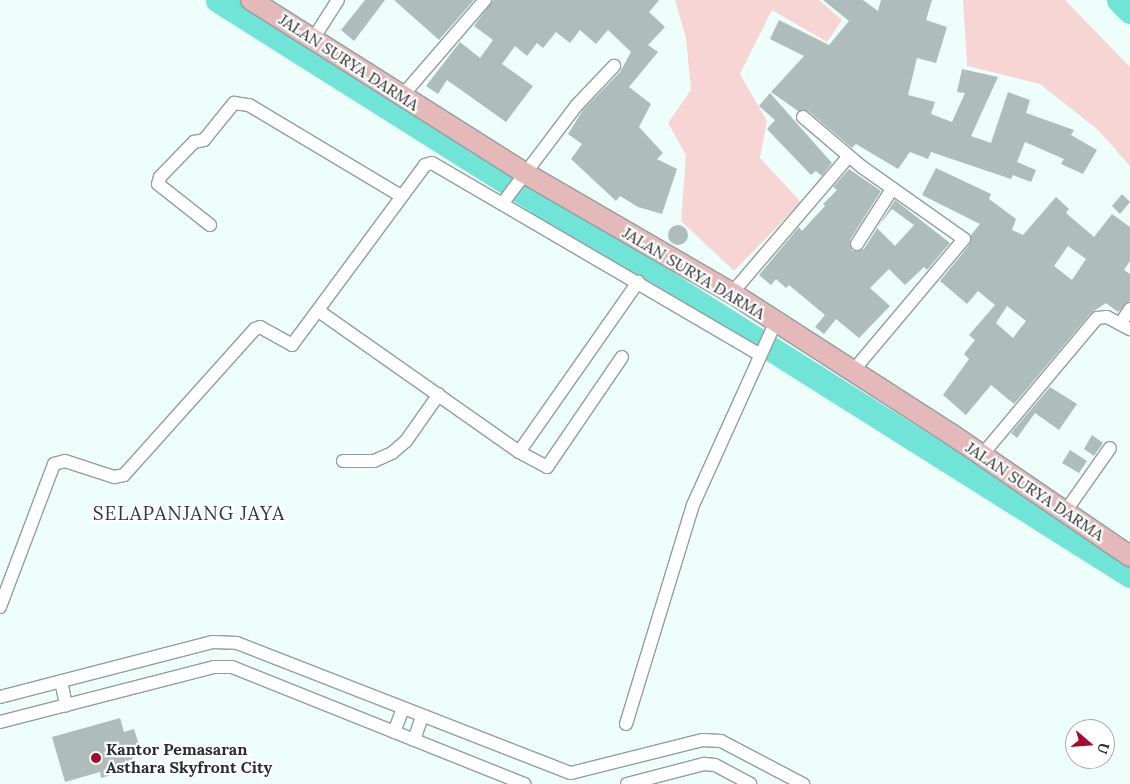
<!DOCTYPE html>
<html>
<head>
<meta charset="utf-8">
<style>
  body { margin:0 }
  #map { position:relative; width:1130px; height:784px; overflow:hidden; background:#eefefb; font-family:Lora,serif }
  div>[style] { position:absolute }
  [style*='--x'] { left:calc(var(--x)*1px); top:calc(var(--y)*1px); width:calc(var(--w)*1px); rotate:calc(var(--a)*1deg) }
  .green>* { inset:0; background:#f8d5d5 }
  .river>* { height:25px; margin:-12.5px; padding:0 12.5px; transform-origin:12.5px; border-radius:12.5px; background:#71e4d8 }
  .building>* { inset:0; background:#aebdbb }
  .round { border-radius:50% }
  .roads { filter:drop-shadow(1px 0 #919f9d) drop-shadow(-1px 0 #919f9d) drop-shadow(0 1px #919f9d) drop-shadow(0 -1px #919f9d) }
  .minor>* { height:12px; margin:-6px; padding:0 6px; transform-origin:6px; border-radius:6px; background:#fff }
  .primary>* { height:20px; margin:-10px; padding:0 10px; transform-origin:10px; border-radius:10px; background:#e5b9b9 }
  .dots>* { width:14px; height:14px; translate:-50% -50%; box-sizing:border-box; border:2px solid #fff; border-radius:50% }
  span { translate:-50% -50%; white-space:nowrap; text-align:center; line-height:1.15; -webkit-text-stroke:4.5px #fff; paint-order:stroke }
  .street-label { font-size:16px; color:#282e2d }
  .poi-label { font-size:16px; color:#282e2d; font-weight:700 }
  .left { translate:0 -50%; text-align:left }
  .quarter-label { font-size:19px; color:#2e3a38; letter-spacing:1px }
  .north { position:absolute; left:1065px; top:719px; width:50px; height:50px; box-sizing:border-box; background:#fff; border:1px solid #a9abab; border-radius:50%; rotate:108deg; font-size:14px; font-weight:700; line-height:20px; text-align:center; color:#282e2d }
  .north::after { content:''; display:block; margin:auto; width:18px; height:22px; background:#a50a2c; clip-path:polygon(50% 0,100% 100%,50% 72%,0 100%) }
</style>
</head>
<body>
<div id="map">
  <div class="green">
    <div style="clip-path:polygon(675px 0,819px 0,842px 20px,827px 42px,772px 10px,740px 74px,767px 121px,760px 158px,801px 202px,734px 271px,681px 221px,686px 155px,668px 123px,691px 90px,686px 38px)"></div>
    <div style="clip-path:polygon(963px 0,1065px 0,1130px 67px,1130px 166px,1098px 130px,1040px 84px,967px 66px)"></div>
  </div>
  <div class="river">
    <div style="--x:218;--y:0;--w:1078;--a:32.23"></div>
    <div style="--x:1119;--y:0;--w:16;--a:45"></div>
  </div>
  <div class="building">
    <div style="clip-path:polygon(365px 0,385px 0,354px 41px,341px 30px)"></div>
    <div style="clip-path:polygon(394px 0,474px 0,439px 40px)"></div>
    <div style="clip-path:polygon(493px 0,659px 0,649px 12px,665px 27px,648px 45px,658px 52px,629px 87px,651px 104px,639px 127px,663px 153px,657px 159px,677px 169px,662px 214px,638px 207px,620px 196px,616px 201px,571px 159px,582px 144px,568px 134px,583px 110px,620px 72px,631px 52px,608px 30px,596px 44px,580px 30px,570px 43px,556px 32px,543px 48px,537px 43px,527px 56px,515px 46px,502px 64px,533px 86px,506px 122px,447px 80px,438px 94px,426px 86px,460px 42px,480px 58px,493px 40px,474px 26px)"></div>
    <div style="clip-path:polygon(823px 0,863px 0,878px 11px,881px 0,932px 0,926px 20px,947px 27px,936px 63px,917px 58px,908px 95px,935px 102px,931px 114px,952px 122px,965px 93px,957px 92px,962px 69px,998px 77px,971px 136px,991px 143px,1008px 92px,1030px 100px,1026px 113px,1074px 130px,1071px 135px,1097px 150px,1083px 174px,1061px 164px,1064px 159px,1025px 142px,1017px 162px,1036px 170px,1031px 182px,1013px 175px,1011px 179px,931px 152px,928px 159px,910px 152px,898px 169px,856px 144px,852px 148px,808px 111px,798px 111px,771px 92px,804px 56px,770px 39px,779px 20px,829px 45px,849px 21px)"></div>
    <div style="clip-path:polygon(770px 93px,832px 163px,822px 176px,816px 171px,811px 175px,767px 129px,775px 120px,759px 106px)"></div>
    <div style="clip-path:polygon(evenodd,936px 168px,991px 194px,989px 199px,1016px 219px,1012px 230px,1023px 235px,1056px 197px,1069px 209px,1066px 213px,1094px 237px,1112px 214px,1130px 227px,1130px 261px,1124px 270px,1130px 274px,1130px 301px,1118px 312px,1106px 303px,1091px 313px,1014px 404px,991px 385px,966px 415px,943px 395px,969px 359px,964px 354px,975px 340px,969px 335px,995px 305px,978px 291px,967px 304px,940px 281px,970px 244px,971px 235px,980px 224px,922px 195px,936px 168px,1068px 246px,1086px 259px,1072px 280px,1054px 266px,1068px 246px,936px 168px,1007px 306px,1026px 321px,1013px 338px,996px 323px,1007px 306px)"></div>
    <div style="clip-path:polygon(evenodd,849px 169px,881px 191px,850px 240px,852px 251px,864px 249px,895px 200px,950px 243px,927px 270px,924px 267px,905px 285px,889px 269px,870px 288px,890px 306px,859px 338px,836px 319px,824px 334px,815px 327px,825px 315px,789px 285px,786px 288px,776px 279px,771px 285px,759px 275px,799px 227px,802px 231px,825px 206px,823px 204px,837px 190px,833px 187px,849px 169px,892px 209px,914px 225px,895px 246px,877px 228px,892px 209px)"></div>
    <div style="clip-path:polygon(1122px 194px,1130px 202px,1120px 214px,1112px 206px)"></div>
    <div class="round" style="left:668px;top:225px;width:20px;height:20px"></div>
    <div style="clip-path:polygon(1050px 387px,1077px 404px,1059px 430px,1035px 413px,1017px 438px,1011px 433px)"></div>
    <div style="clip-path:polygon(1092px 435px,1103px 443px,1094px 456px,1084px 449px)"></div>
    <div style="clip-path:polygon(1070px 450px,1087px 461px,1079px 473px,1062px 463px)"></div>
    <div style="clip-path:polygon(120px 718px,124px 732px,134px 729px,139px 745px,128px 770px,101px 778px,100px 772px,65px 782px,52px 737px)"></div>
  </div>
  <div class="roads">
    <div class="minor">
      <div style="--x:313;--y:39;--w:46;--a:-57.3"></div>
      <div style="--x:402;--y:96;--w:127;--a:-49.2"></div>
      <div style="--x:803;--y:117;--w:77;--a:40.3"></div>
      <div style="--x:862;--y:167;--w:125;--a:35.2"></div>
      <div style="--x:964;--y:239;--w:172;--a:130.1"></div>
      <div style="--x:502;--y:204;--w:124;--a:-52.9"></div>
      <div style="--x:577;--y:105;--w:54;--a:-46.5"></div>
      <div style="--x:210;--y:225;--w:66;--a:-141.7"></div>
      <div style="--x:158;--y:184;--w:7;--a:-74"></div>
      <div style="--x:160;--y:177;--w:49;--a:-45.8"></div>
      <div style="--x:194;--y:142;--w:10;--a:-11"></div>
      <div style="--x:204;--y:140;--w:48;--a:-51"></div>
      <div style="--x:234;--y:103;--w:15;--a:8"></div>
      <div style="--x:249;--y:105;--w:177;--a:30.9"></div>
      <div style="--x:857;--y:244;--w:65;--a:-57.5"></div>
      <div style="--x:732;--y:293;--w:180;--a:-49.5"></div>
      <div style="--x:320;--y:312;--w:243;--a:35.1"></div>
      <div style="--x:519;--y:452;--w:32;--a:28"></div>
      <div style="--x:547;--y:467;--w:133;--a:-55.7"></div>
      <div style="--x:1120;--y:324;--w:18;--a:-56"></div>
      <div style="--x:519;--y:452;--w:208;--a:-55"></div>
      <div style="--x:982;--y:455;--w:179;--a:-50"></div>
      <div style="--x:1097;--y:318;--w:10;--a:-6"></div>
      <div style="--x:1107;--y:317;--w:26;--a:28"></div>
      <div style="--x:343;--y:461;--w:31;--a:0"></div>
      <div style="--x:374;--y:461;--w:20;--a:-24"></div>
      <div style="--x:392;--y:453;--w:18;--a:-41"></div>
      <div style="--x:406;--y:441;--w:57;--a:-54.9"></div>
      <div style="--x:1065;--y:512;--w:78;--a:-54.9"></div>
      <div style="--x:0;--y:607;--w:153;--a:-69.3"></div>
      <div style="--x:54;--y:464;--w:11;--a:-15"></div>
      <div style="--x:65;--y:461;--w:52;--a:18.1"></div>
      <div style="--x:114;--y:477;--w:10;--a:-11"></div>
      <div style="--x:124;--y:475;--w:196;--a:-48.1"></div>
      <div style="--x:255;--y:329;--w:5;--a:-22"></div>
      <div style="--x:260;--y:327;--w:37;--a:29"></div>
      <div style="--x:292;--y:345;--w:224;--a:-53.5"></div>
      <div style="--x:425;--y:165;--w:7;--a:-16"></div>
      <div style="--x:432;--y:163;--w:379;--a:30.3"></div>
      <div style="--x:61;--y:681;--w:25;--a:78"></div>
      <div style="--x:0;--y:697;--w:219;--a:-14.5"></div>
      <div style="--x:212;--y:642;--w:25;--a:2"></div>
      <div style="--x:237;--y:643;--w:358;--a:21.3"></div>
      <div style="--x:571;--y:773;--w:135;--a:-14.1"></div>
      <div style="--x:702;--y:740;--w:19;--a:3"></div>
      <div style="--x:721;--y:741;--w:93;--a:27.7"></div>
      <div style="--x:0;--y:722;--w:221;--a:-14.4"></div>
      <div style="--x:214;--y:667;--w:18;--a:0"></div>
      <div style="--x:232;--y:667;--w:315;--a:21.8"></div>
      <div style="--x:626;--y:724;--w:229;--a:-73"></div>
      <div style="--x:693;--y:505;--w:200;--a:-65.7"></div>
      <div style="--x:394;--y:732;--w:25;--a:-69"></div>
      <div style="--x:414;--y:740;--w:24;--a:-71"></div>
      <div style="--x:627;--y:784;--w:80;--a:-14.6"></div>
      <div style="--x:704;--y:764;--w:11;--a:5"></div>
      <div style="--x:715;--y:765;--w:40;--a:28"></div>
    </div>
    <div class="primary">
      <div style="--x:251;--y:0;--w:322;--a:32.3"></div>
      <div style="--x:523;--y:172;--w:241;--a:30.1"></div>
      <div style="--x:732;--y:293;--w:260;--a:32.8"></div>
      <div style="--x:951;--y:434;--w:217;--a:34.3"></div>
    </div>
  </div>
  <div class="dots">
    <div style="left:96px;top:758px;background:#a50a2c"></div>
  </div>
  <div class="street-label">
    <span style="left:349px;top:62px;rotate:33deg">JALAN SURYA DARMA</span>
    <span style="left:694px;top:273px;rotate:31deg">JALAN SURYA DARMA</span>
    <span style="left:1035px;top:491px;rotate:34deg">JALAN SURYA DARMA</span>
  </div>
  <div class="poi-label">
    <span class="left" style="left:106px;top:758px">Kantor Pemasaran<br>Asthara Skyfront City</span>
  </div>
  <div class="quarter-label">
    <span style="left:189px;top:514px">SELAPANJANG JAYA</span>
  </div>
  <div class="north">U</div>
</div>
</body>
</html>
